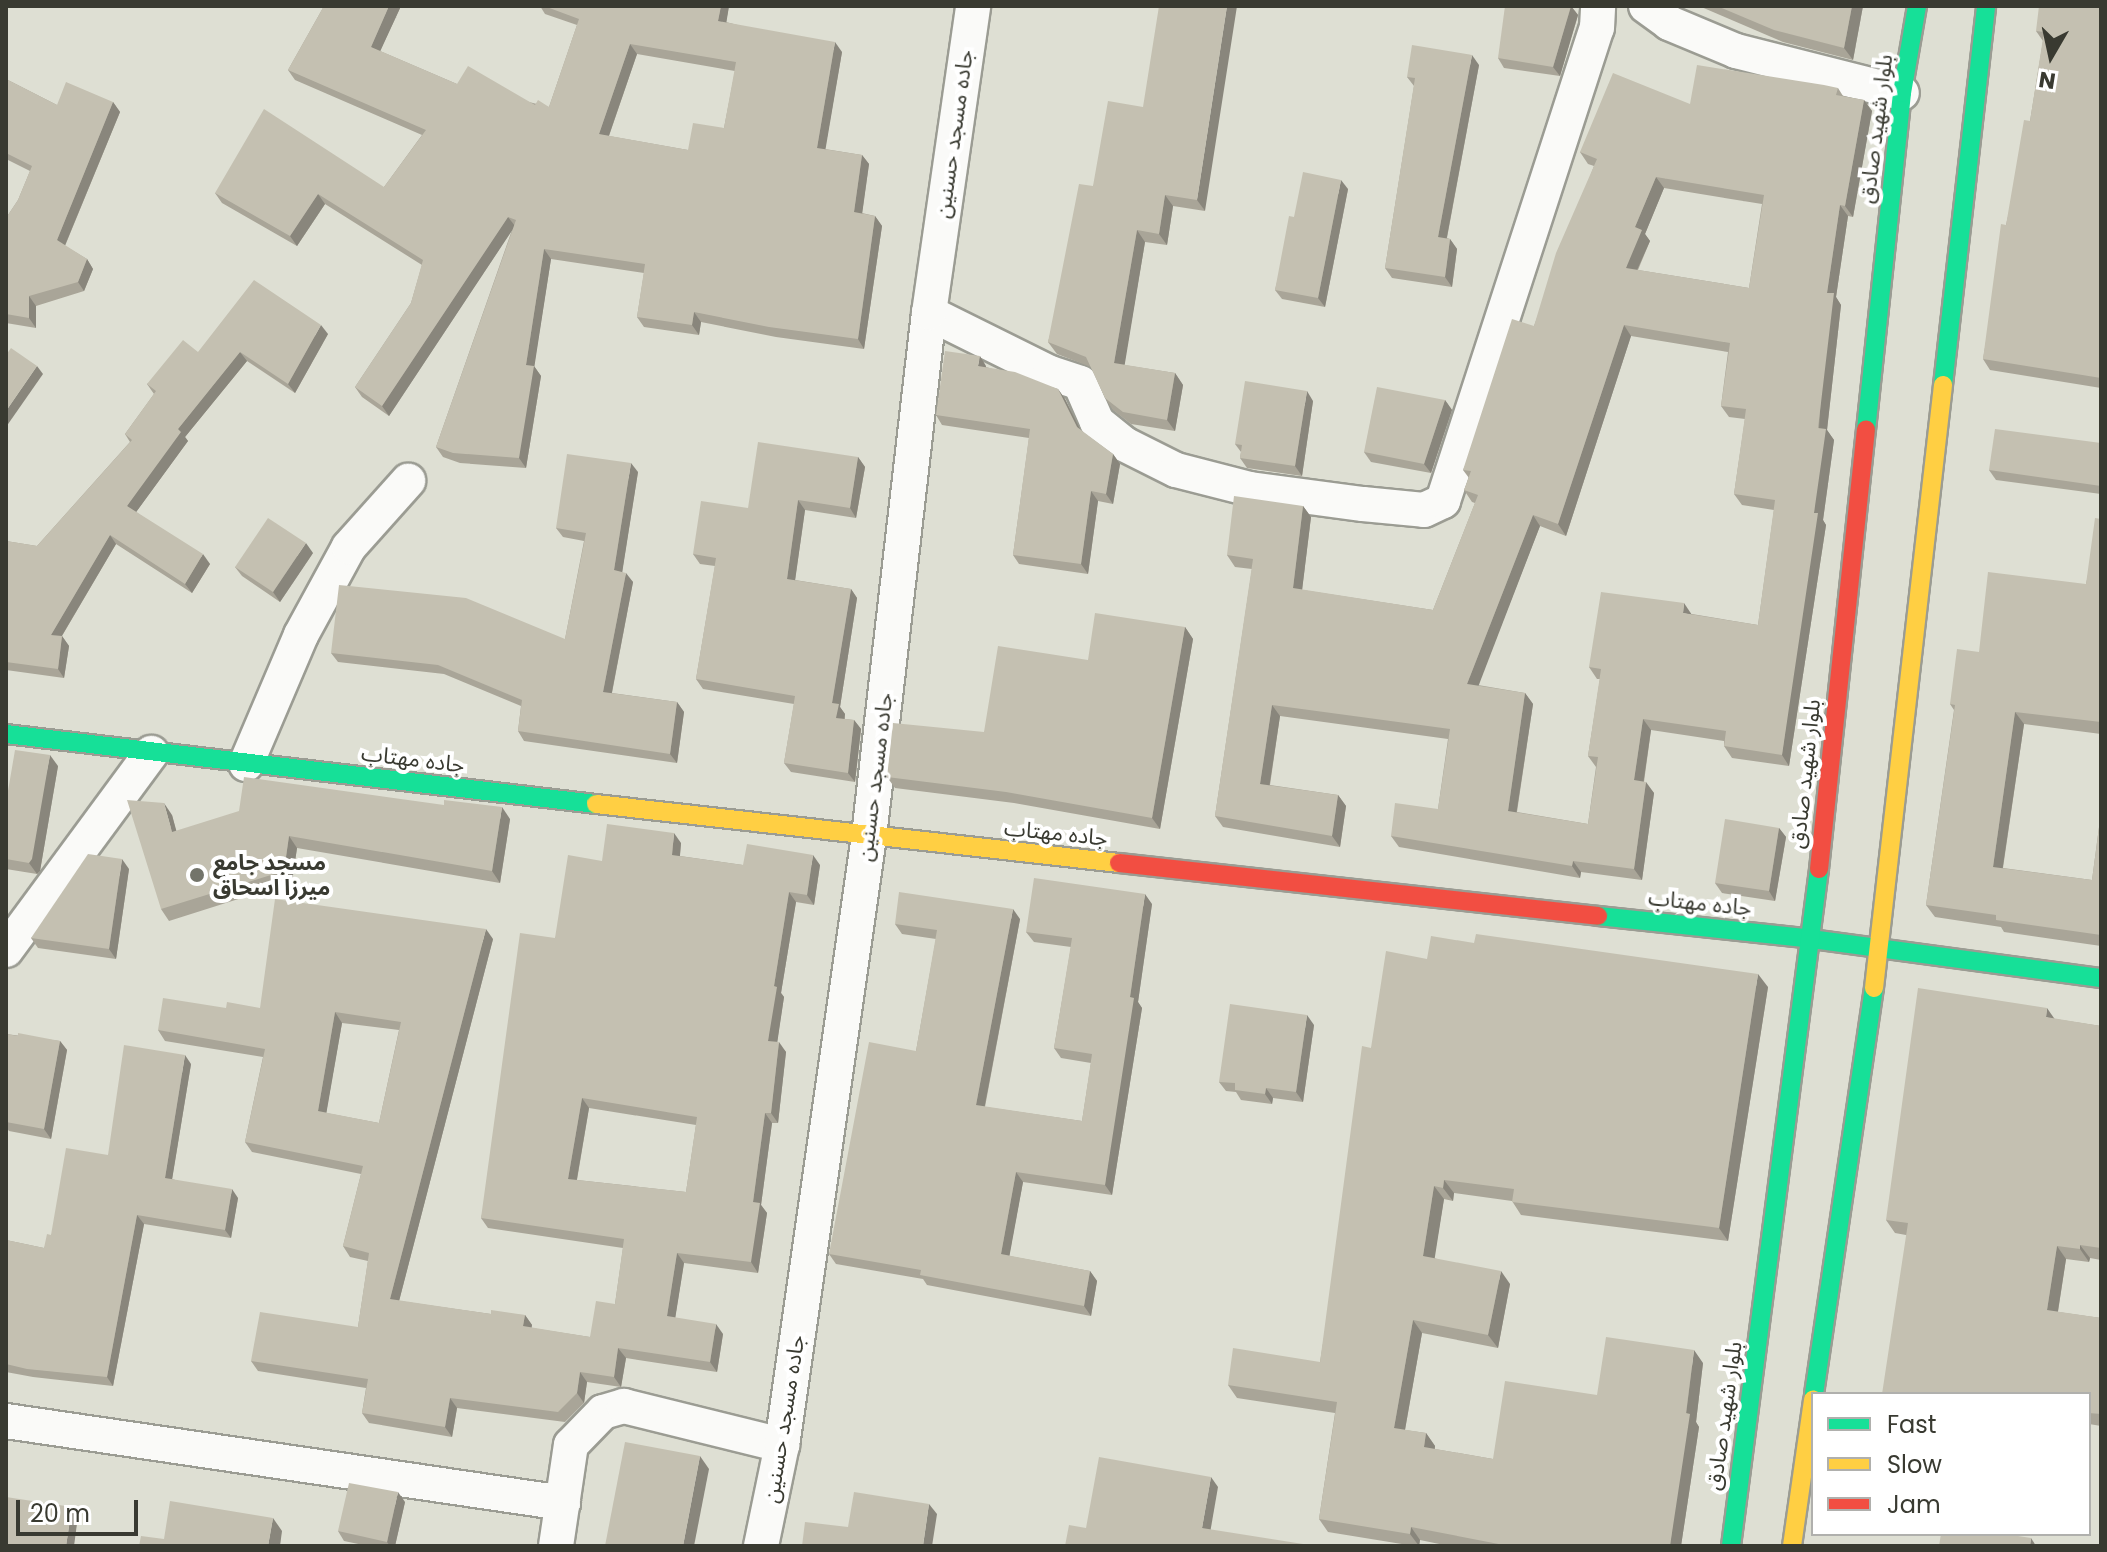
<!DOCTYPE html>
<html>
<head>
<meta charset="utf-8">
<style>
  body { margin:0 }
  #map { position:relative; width:2107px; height:1552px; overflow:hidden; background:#dedfd3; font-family:Poppins,"Noto Sans Arabic",sans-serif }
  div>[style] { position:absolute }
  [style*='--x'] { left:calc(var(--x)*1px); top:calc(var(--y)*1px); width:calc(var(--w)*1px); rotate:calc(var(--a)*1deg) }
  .roads { filter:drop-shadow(2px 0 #9b9c93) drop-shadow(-2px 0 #9b9c93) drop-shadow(0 2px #9b9c93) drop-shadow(0 -2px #9b9c93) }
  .street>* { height:34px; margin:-17px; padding:0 17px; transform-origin:17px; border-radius:17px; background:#fafaf8 }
  .fast>* { height:18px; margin:-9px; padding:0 9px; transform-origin:9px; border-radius:9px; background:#16e098 }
  .slow>* { height:18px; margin:-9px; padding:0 9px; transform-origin:9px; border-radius:9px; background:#ffcf43 }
  .jam>* { height:18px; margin:-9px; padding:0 9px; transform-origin:9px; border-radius:9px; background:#f24e42 }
  .wall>* { inset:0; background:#a9a598 }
  .shaded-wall>* { inset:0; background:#89867c }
  .building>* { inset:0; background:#c4c0b1 }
  .dots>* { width:22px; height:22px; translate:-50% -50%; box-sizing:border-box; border:4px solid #fff; border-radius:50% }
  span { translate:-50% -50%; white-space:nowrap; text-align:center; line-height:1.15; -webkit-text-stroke:8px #fff; paint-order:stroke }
  .street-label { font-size:22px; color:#393a31 }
  .poi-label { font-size:22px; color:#393a31; font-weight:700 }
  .left { translate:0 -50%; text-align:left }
  .frame { position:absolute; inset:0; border:8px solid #393a31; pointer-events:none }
  .legend { position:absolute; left:1811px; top:1392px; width:280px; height:144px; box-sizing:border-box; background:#fff; border:2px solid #b0b0ad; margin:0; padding:10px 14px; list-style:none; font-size:24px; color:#393a31 }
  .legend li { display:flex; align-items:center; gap:16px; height:40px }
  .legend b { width:40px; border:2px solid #b0b0ad }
  .north { position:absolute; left:2011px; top:16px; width:80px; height:80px; -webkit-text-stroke:6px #fff; paint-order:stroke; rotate:189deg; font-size:22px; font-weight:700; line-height:32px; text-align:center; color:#393a31 }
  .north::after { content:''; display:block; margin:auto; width:28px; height:36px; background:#393a31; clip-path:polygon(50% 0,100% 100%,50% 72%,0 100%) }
  .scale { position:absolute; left:16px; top:1500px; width:122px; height:36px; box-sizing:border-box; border:4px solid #393a31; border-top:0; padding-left:10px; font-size:24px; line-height:28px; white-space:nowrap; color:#393a31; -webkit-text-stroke:6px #fff; paint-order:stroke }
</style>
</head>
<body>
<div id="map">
  <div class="roads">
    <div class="street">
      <div style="--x:1646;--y:6;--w:29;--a:36"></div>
      <div style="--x:1669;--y:23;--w:73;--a:22.7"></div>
      <div style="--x:1736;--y:51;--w:171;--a:14.2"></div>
      <div style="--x:929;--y:313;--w:135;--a:26.4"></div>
      <div style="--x:1050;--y:373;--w:32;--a:18"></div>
      <div style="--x:1080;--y:383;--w:43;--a:66.4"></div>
      <div style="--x:1097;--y:422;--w:35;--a:39"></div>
      <div style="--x:1124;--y:444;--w:58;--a:26.6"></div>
      <div style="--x:1176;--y:470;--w:76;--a:14.4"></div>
      <div style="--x:1250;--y:489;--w:114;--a:7.6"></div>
      <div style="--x:1363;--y:504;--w:61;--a:5.6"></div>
      <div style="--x:1424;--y:510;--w:21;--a:-25"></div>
      <div style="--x:1443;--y:501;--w:497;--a:-72"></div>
      <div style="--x:1597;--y:28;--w:22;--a:-87"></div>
      <div style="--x:246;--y:764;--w:140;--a:-66.9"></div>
      <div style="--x:301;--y:635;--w:100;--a:-61.4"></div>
      <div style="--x:349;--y:547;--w:89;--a:-48.2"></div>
      <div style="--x:6;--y:950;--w:245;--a:-53.6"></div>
      <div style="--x:6;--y:1421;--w:563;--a:8.37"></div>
      <div style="--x:556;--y:1546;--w:102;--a:-81.6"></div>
      <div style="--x:571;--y:1445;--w:46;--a:-45.9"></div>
      <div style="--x:603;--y:1412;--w:22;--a:-16"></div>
      <div style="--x:624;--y:1406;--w:163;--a:13.9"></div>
      <div style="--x:761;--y:1546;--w:103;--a:-78.3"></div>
      <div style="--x:782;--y:1445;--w:615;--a:-81.87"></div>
      <div style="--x:869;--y:836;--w:526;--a:-83.46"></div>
      <div style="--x:929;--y:313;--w:310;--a:-81.8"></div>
    </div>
    <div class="fast">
      <div style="--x:1943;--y:385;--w:381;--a:-83.5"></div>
      <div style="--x:1866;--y:430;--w:339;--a:-83.9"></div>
      <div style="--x:1902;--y:93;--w:88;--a:-80.2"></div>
      <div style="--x:6;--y:734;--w:594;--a:6.77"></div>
      <div style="--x:1598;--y:916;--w:215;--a:6.1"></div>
      <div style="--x:1812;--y:939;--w:292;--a:7.7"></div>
      <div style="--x:1814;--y:1394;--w:410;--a:-81.6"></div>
      <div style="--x:1731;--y:1546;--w:683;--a:-82.59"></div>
    </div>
    <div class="slow">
      <div style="--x:596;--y:804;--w:526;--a:6.44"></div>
      <div style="--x:1874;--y:988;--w:607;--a:-83.47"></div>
      <div style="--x:1792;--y:1546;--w:148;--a:-81.8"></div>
    </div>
    <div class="jam">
      <div style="--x:1119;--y:863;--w:482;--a:6.3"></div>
      <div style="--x:1819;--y:869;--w:442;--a:-83.9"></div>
    </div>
  </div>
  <div class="wall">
    <div style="clip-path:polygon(evenodd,324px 6px,401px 6px,380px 51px,457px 84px,549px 107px,577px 25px,545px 14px,540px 6px,729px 6px,726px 22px,842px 52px,825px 149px,862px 155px,869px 164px,862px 213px,875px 216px,882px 226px,864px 349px,776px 337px,701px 322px,699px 335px,644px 327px,637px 317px,644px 273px,551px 259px,534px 366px,541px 376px,526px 468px,460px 463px,443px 457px,436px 447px,512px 230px,389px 416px,362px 397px,355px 387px,411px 303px,422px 265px,325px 204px,297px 246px,222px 203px,215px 193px,384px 187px,422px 135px,295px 80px,288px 70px,324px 6px,637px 54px,735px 71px,724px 128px,688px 150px,609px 136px,637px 54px)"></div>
    <div style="clip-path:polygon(1571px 6px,1578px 15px,1560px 76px,1504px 68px,1498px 58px)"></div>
    <div style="clip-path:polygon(1699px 6px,1863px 6px,1853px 60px,1783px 42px)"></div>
    <div style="clip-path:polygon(2101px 6px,2101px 388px,1990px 370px,1983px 359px,2006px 225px,2030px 121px,2043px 41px,2036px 31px)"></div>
    <div style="clip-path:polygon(1479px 65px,1447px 238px,1450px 239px,1457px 249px,1452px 287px,1392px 278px,1385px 268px,1414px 86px,1407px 77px)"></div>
    <div style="clip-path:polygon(6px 79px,57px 105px,113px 102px,120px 112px,65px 246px,87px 259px,93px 269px,84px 291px,36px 306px,36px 328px,6px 323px,6px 218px,18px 200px,30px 171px,6px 159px)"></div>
    <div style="clip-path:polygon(evenodd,1838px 88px,1843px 96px,1864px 100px,1872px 111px,1853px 217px,1848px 216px,1836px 297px,1841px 305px,1827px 430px,1834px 440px,1823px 520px,1826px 525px,1789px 766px,1732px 758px,1724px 746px,1724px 741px,1651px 730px,1644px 782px,1654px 793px,1642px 880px,1581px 872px,1580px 878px,1399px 847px,1391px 836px,1438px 809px,1448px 739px,1280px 716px,1270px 785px,1338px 795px,1346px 806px,1340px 847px,1223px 827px,1215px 816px,1252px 569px,1235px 567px,1227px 555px,1303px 506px,1311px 517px,1302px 590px,1433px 610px,1475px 503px,1472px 502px,1464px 490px,1469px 478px,1463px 470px,1534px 326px,1594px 166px,1588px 164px,1580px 152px,1690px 104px,1838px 88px,1664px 188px,1762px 204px,1749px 288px,1638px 270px,1650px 241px,1645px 234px,1664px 188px,1838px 88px,1631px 336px,1728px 352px,1721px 406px,1729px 417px,1745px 419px,1734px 494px,1742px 505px,1774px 510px,1758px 625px,1692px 614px,1589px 667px,1597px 679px,1600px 679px,1588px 756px,1596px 767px,1588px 824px,1517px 812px,1533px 704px,1525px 693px,1478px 685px,1540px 526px,1566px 536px,1631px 336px)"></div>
    <div style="clip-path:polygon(1143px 107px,1205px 211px,1173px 206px,1167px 245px,1145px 242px,1124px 365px,1175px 373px,1183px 385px,1175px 431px,1131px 424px,1113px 410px,1105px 398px,1091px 367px,1057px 354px,1048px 342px,1093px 186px)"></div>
    <div style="clip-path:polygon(1348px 189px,1325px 307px,1282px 299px,1275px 290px,1294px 217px)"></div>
    <div style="clip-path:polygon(328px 334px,295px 393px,247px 361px,185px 437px,188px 441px,136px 512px,210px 564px,192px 593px,116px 544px,62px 636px,69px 646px,64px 678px,6px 670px,6px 541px,37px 546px,130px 442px,125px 434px,154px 394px,147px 384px,198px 352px)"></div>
    <div style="clip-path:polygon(986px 366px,986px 367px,1058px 389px,1065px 399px,1080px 430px,1113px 454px,1120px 464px,1113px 504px,1098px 501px,1088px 574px,1019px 564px,1013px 555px,1029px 438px,942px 425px,936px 415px)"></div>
    <div style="clip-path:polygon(1445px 400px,1452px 410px,1431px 473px,1371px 462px,1364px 452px)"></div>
    <div style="clip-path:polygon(1313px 401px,1302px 476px,1247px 468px,1240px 458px,1241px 452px,1235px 444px)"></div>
    <div style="clip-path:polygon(2101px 443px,2101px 494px,1996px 480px,1989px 470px)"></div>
    <div style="clip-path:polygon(858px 457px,865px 467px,856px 518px,805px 510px,795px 580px,851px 589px,857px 598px,840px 707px,845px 714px,845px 719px,854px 720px,861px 729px,855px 782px,791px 772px,784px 763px,794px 704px,703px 689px,696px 679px,715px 566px,700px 564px,693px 554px,748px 508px)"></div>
    <div style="clip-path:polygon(638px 472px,622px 572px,633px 582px,612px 693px,677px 702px,684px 712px,677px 763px,524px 741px,518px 731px,521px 706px,444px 674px,338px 662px,331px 653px,565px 639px,584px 541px,563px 537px,556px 528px)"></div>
    <div style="clip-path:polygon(2101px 519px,2101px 734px,2024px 724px,2003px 868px,2092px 880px,2101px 812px,2101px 946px,2004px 932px,2001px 927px,1935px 917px,1926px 905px,1954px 710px,1950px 704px,1979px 652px,2086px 584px)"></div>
    <div style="clip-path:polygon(313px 553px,280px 602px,242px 576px,235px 567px)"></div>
    <div style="clip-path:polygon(1185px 627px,1193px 639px,1160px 829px,1014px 803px,895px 788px,887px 777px,984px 732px,1088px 660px)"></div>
    <div style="clip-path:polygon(58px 766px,40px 871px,37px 874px,6px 869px,6px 791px,8px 791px)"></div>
    <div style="clip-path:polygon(172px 815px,176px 831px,510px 819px,500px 883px,297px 848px,292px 882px,169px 921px,161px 909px)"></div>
    <div style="clip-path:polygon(1779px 828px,1786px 837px,1775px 901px,1722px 893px,1715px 883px)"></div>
    <div style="clip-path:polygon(evenodd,681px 843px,680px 856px,743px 865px,820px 865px,814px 905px,796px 902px,781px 993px,784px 997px,777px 1042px,786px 1052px,778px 1123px,772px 1123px,761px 1205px,767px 1213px,758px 1273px,684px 1263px,675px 1318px,723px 1334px,717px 1372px,626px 1358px,621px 1387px,587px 1382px,584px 1403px,565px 1422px,457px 1408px,452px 1437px,369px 1423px,362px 1413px,366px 1388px,258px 1371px,251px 1361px,358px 1327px,368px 1261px,350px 1257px,343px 1246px,361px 1174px,252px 1152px,245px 1142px,263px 1057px,165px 1041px,158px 1030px,226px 1008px,260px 1008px,493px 939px,399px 1301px,491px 1314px,525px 1315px,532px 1325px,531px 1328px,590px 1337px,615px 1304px,623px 1248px,488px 1228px,481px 1218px,555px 938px,602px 861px,681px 843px,342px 1023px,399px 1030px,379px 1123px,326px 1113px,342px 1023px,681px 843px,589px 1108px,696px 1125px,686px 1192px,577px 1180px,589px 1108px)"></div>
    <div style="clip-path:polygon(129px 869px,116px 959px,38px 948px,31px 938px)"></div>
    <div style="clip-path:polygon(1152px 904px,1138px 1002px,1142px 1008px,1112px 1195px,1023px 1182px,1009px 1256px,1090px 1271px,1097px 1281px,1091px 1316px,927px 1285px,923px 1279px,836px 1264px,829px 1254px,916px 1051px,936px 939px,902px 934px,895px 924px,1020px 919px,985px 1107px,1082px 1121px,1091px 1063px,1061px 1058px,1054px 1048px,1071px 947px,1034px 942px,1026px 932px)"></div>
    <div style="clip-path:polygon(1427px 959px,1768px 987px,1728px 1241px,1521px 1215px,1512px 1201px,1454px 1193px,1453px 1201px,1444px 1199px,1434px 1258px,1510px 1284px,1498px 1348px,1422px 1333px,1405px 1430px,1426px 1433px,1435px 1446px,1435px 1449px,1493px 1459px,1597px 1395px,1703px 1363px,1696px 1422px,1699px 1427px,1681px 1546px,1449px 1546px,1420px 1540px,1419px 1546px,1414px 1546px,1328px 1532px,1319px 1519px,1335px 1413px,1237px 1398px,1228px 1385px,1320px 1362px,1371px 1048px)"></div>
    <div style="clip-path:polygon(2055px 1019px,2101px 1026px,2101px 1260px,2090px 1258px,2089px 1262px,2066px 1259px,2058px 1312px,2101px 1318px,2101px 1426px,2089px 1424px,2089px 1394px,1906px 1235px,1895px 1233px,1886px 1220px)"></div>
    <div style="clip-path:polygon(1314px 1025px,1303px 1102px,1273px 1098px,1272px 1104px,1241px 1100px,1236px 1092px,1226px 1091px,1219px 1082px)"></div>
    <div style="clip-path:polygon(6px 1034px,60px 1041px,67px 1050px,51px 1139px,9px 1131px,6px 1127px)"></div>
    <div style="clip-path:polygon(191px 1064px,172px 1179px,238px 1198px,231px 1238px,144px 1224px,113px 1386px,33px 1377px,6px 1372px,6px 1240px,44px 1248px,51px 1235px,108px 1155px)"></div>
    <div style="clip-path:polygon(405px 1502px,395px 1546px,368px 1546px,344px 1541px,338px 1531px)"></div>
  </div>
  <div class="shaded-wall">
    <div style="clip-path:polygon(389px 6px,401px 6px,378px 56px,371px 47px)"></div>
    <div style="clip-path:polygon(721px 6px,729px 6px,725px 31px,718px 21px)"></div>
    <div style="clip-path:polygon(1227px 6px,1237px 6px,1205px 211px,1197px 200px)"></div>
    <div style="clip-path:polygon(1571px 6px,1578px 15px,1560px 76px,1553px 67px)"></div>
    <div style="clip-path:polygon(1852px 6px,1863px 6px,1853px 60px,1844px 48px)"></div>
    <div style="clip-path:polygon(835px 42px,842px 52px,824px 158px,817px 148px)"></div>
    <div style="clip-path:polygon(630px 44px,637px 54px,606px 144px,599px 134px)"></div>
    <div style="clip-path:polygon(1472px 55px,1479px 65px,1445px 247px,1438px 237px)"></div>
    <div style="clip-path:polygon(1864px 100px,1872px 111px,1853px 217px,1845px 206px)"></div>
    <div style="clip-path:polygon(113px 102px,120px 112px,63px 250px,57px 240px)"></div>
    <div style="clip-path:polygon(862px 155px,869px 164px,861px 222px,854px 212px)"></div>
    <div style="clip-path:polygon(1656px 177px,1664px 188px,1645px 234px,1650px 241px,1633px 279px,1626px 268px,1635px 227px)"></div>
    <div style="clip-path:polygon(1341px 180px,1348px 189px,1325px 307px,1318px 298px)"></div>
    <div style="clip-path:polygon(318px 194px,325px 204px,297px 246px,290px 236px)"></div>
    <div style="clip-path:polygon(1165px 195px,1173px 206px,1167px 245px,1159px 234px)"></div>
    <div style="clip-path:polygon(1840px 205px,1848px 216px,1836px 297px,1841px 305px,1827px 430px,1834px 440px,1823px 520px,1826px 525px,1789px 766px,1782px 755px,1814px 513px,1827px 293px)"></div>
    <div style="clip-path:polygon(875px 216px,882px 226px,864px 349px,858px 339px)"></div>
    <div style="clip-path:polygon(508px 217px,515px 226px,389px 416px,382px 406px)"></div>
    <div style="clip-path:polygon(1137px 230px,1145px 242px,1123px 375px,1114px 363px)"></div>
    <div style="clip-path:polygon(1450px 239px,1457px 249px,1452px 287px,1445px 277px)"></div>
    <div style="clip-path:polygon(544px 249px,551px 259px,534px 369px,534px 366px,541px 376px,526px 468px,519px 458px,526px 365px)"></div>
    <div style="clip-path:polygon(87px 259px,93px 269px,84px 291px,78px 282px)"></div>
    <div style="clip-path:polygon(29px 296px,36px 306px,36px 328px,29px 318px)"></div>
    <div style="clip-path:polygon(694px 312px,701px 322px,699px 335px,692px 325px)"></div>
    <div style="clip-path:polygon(321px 325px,328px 334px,295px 393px,288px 384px)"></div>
    <div style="clip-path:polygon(1624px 325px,1631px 336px,1566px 536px,1558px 524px)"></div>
    <div style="clip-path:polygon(240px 352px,247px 361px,185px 437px,188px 441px,134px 515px,127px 506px,178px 429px)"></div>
    <div style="clip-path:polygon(980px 356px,986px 366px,985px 376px,978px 366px)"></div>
    <div style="clip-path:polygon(37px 366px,43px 374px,6px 427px,6px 411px)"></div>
    <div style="clip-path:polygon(1175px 373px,1183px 385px,1175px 431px,1167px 420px)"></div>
    <div style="clip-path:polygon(1058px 389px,1065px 399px,1084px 437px,1077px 427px)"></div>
    <div style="clip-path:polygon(1307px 391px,1313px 401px,1302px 476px,1295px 466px)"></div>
    <div style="clip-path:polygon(1445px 400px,1452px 410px,1431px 473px,1424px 464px)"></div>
    <div style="clip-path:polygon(1113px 454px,1120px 464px,1113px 504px,1106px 494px)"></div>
    <div style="clip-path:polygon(858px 457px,865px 467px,856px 518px,850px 508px)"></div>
    <div style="clip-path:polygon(631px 463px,638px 472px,621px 580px,614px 570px)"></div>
    <div style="clip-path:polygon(1091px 491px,1098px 501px,1088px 574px,1081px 564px)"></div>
    <div style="clip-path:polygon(798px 500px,805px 510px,794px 588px,787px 579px)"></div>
    <div style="clip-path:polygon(1303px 506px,1311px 517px,1301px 599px,1293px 588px)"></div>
    <div style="clip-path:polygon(1533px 515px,1540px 526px,1475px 695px,1467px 684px)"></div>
    <div style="clip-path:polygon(110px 535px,116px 544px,57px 644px,51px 635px)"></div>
    <div style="clip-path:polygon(306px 543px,313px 553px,280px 602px,273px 592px)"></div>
    <div style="clip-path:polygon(203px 554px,210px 564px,192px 593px,185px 584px)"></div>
    <div style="clip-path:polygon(626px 573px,633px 582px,610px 702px,603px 692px)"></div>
    <div style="clip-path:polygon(851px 589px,857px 598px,840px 707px,845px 714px,843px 727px,836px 718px,832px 703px)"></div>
    <div style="clip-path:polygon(1684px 603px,1692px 615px,1683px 613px)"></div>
    <div style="clip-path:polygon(1185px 627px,1193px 639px,1160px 829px,1152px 818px)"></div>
    <div style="clip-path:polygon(62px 636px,69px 646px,64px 678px,58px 669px)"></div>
    <div style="clip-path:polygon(1525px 693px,1533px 704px,1515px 822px,1508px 811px)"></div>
    <div style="clip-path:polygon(677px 702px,684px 712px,677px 763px,670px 754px)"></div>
    <div style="clip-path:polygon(1272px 705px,1280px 716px,1268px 795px,1260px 784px)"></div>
    <div style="clip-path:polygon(2015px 712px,2024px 724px,2001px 879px,1993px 867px)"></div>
    <div style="clip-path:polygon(1643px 719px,1651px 730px,1642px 792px,1634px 780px)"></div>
    <div style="clip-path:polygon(854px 720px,861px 729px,855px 782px,848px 773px)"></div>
    <div style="clip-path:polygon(50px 755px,58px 766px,40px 871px,37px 874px,29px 863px)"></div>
    <div style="clip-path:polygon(1646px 782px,1654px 793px,1642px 880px,1634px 869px)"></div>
    <div style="clip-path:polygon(1338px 795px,1346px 806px,1340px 847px,1332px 836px)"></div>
    <div style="clip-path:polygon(164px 803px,172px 815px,180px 844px,172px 832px)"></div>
    <div style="clip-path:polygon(502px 807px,510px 819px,500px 883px,492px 871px)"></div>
    <div style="clip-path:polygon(1779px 828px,1786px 837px,1775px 901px,1769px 891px)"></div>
    <div style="clip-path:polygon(674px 833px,681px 843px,679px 865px,672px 855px)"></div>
    <div style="clip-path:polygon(289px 836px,297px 848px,292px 882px,284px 871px)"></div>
    <div style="clip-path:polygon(813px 855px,820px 865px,814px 905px,807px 895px)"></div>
    <div style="clip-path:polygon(122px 859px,129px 869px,116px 959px,109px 949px)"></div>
    <div style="clip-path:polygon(1573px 861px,1581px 872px,1580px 878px,1572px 866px)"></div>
    <div style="clip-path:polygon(789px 892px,796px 902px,781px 993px,784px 997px,776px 1051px,768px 1041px,774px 986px)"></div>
    <div style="clip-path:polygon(1145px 894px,1152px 904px,1138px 1002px,1142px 1008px,1112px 1195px,1105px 1185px,1130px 997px)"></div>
    <div style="clip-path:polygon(1013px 909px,1020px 919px,983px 1115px,976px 1105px)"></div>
    <div style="clip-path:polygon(486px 929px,493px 939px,397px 1309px,390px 1299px)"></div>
    <div style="clip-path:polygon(1758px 974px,1768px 987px,1728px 1241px,1719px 1228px)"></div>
    <div style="clip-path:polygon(2047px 1008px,2056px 1021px,2046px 1017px)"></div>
    <div style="clip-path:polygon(335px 1012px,342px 1023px,325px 1121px,318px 1111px)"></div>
    <div style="clip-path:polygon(1307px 1015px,1314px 1025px,1303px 1102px,1296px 1092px)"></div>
    <div style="clip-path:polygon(60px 1041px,67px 1050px,51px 1139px,44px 1129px)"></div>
    <div style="clip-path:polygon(779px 1042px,786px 1052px,778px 1123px,771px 1113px)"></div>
    <div style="clip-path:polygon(185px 1055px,191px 1064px,171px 1186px,165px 1178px)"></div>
    <div style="clip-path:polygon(1266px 1088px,1273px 1098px,1272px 1104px,1265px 1094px)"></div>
    <div style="clip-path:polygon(582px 1098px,589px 1108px,575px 1190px,568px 1179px)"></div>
    <div style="clip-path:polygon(765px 1113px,772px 1123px,761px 1205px,767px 1213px,758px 1273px,751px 1262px,753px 1202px)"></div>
    <div style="clip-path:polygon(1016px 1172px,1023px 1182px,1008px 1264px,1001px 1254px)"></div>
    <div style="clip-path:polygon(1444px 1180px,1454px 1193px,1453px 1201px,1443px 1188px)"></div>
    <div style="clip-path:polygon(1434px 1186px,1444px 1199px,1433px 1269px,1423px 1256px)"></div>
    <div style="clip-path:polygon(232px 1189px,238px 1198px,231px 1238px,225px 1230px)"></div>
    <div style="clip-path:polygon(137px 1215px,144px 1224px,113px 1386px,107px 1377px)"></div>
    <div style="clip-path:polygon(2080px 1245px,2090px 1258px,2089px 1262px,2080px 1249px)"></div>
    <div style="clip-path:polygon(2057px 1246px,2066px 1259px,2056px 1323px,2047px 1310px)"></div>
    <div style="clip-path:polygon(677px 1253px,684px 1263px,674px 1326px,667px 1316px)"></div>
    <div style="clip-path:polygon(1090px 1271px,1097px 1281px,1091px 1316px,1084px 1306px)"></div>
    <div style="clip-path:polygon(1501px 1271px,1510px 1284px,1498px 1348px,1488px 1335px)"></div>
    <div style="clip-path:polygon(525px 1315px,532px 1325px,530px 1337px,523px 1326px)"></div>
    <div style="clip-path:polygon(1413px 1320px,1422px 1333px,1403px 1441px,1394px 1428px)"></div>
    <div style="clip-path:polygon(716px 1324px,723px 1334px,717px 1372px,710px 1362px)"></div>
    <div style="clip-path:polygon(618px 1348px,626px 1358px,621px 1387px,614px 1377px)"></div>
    <div style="clip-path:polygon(1694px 1350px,1703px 1363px,1696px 1422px,1699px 1427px,1681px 1546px,1670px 1546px)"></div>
    <div style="clip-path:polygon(580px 1372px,587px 1382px,584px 1403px,577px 1393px)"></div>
    <div style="clip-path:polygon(450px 1398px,457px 1408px,452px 1437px,445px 1427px)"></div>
    <div style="clip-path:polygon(1426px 1433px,1435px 1446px,1433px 1460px,1424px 1447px)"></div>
    <div style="clip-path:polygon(700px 1456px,709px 1469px,694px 1546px,683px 1546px)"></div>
    <div style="clip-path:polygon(1211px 1477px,1218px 1487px,1209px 1539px,1202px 1528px)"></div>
    <div style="clip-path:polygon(398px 1492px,405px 1502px,395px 1546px,390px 1546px,387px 1542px)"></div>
    <div style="clip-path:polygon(929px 1504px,937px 1514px,932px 1546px,923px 1546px)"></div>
    <div style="clip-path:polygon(72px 1507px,78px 1516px,74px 1546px,66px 1546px)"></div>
    <div style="clip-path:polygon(273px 1518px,282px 1531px,280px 1546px,268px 1546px)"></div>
    <div style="clip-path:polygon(1411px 1527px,1420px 1540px,1419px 1546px,1410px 1534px)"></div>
    <div style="clip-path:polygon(2031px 1538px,2036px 1546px,2030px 1546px)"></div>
  </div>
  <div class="building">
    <div style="clip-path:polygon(evenodd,324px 6px,389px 6px,371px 47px,457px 84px,468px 66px,535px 105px,538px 100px,549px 107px,579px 19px,544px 6px,721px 6px,718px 21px,835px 42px,817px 148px,862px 155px,854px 212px,875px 216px,858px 339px,769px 327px,694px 312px,692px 325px,637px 317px,645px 264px,544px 249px,526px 365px,534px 366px,519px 458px,453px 453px,436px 447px,516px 220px,508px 217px,382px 406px,355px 387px,411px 303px,423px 260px,318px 194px,290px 236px,215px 193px,264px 109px,384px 187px,426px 130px,288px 70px,324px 6px,630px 44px,736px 62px,724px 128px,693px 123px,688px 150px,599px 134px,630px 44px)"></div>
    <div style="clip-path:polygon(1159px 6px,1227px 6px,1197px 200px,1165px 195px,1159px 234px,1137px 230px,1114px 363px,1175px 373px,1167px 420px,1123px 412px,1105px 398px,1086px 357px,1048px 342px,1079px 184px,1093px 186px,1108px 101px,1143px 107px)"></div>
    <div style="clip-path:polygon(1505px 6px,1571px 6px,1553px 67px,1498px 58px)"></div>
    <div style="clip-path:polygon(1717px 6px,1852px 6px,1844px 48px,1774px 30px)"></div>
    <div style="clip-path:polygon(2039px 6px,2101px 6px,2101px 378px,1983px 359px,2001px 224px,2006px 225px,2024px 120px,2030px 121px,2044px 32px,2036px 31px)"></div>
    <div style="clip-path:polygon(1412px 45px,1472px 55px,1438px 237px,1450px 239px,1445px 277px,1385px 268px,1415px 78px,1407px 77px)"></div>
    <div style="clip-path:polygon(evenodd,1697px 65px,1824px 85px,1838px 88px,1836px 95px,1864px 100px,1845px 206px,1840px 205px,1827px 293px,1834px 293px,1818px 428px,1826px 429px,1814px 513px,1818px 513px,1782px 755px,1724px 746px,1726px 731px,1643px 719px,1634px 780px,1646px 782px,1634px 869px,1573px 861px,1572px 866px,1391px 836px,1395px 803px,1438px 809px,1450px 729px,1272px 705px,1260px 784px,1338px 795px,1332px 836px,1215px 816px,1253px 559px,1227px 555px,1234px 496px,1303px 506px,1293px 588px,1433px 610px,1478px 495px,1464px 490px,1471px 471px,1463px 470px,1512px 319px,1534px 326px,1556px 253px,1597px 159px,1580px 152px,1613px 73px,1690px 104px,1697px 65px,1656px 177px,1764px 195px,1749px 288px,1626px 268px,1642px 230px,1635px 227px,1656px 177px,1697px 65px,1624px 325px,1730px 343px,1721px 406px,1746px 409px,1734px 494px,1775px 500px,1758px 625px,1683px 613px,1684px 603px,1601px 592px,1589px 667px,1601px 669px,1588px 756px,1598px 757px,1588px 824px,1508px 811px,1525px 693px,1467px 684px,1533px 515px,1558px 524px,1624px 325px)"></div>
    <div style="clip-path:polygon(6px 79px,57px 105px,66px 82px,113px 102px,57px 240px,87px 259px,78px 282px,29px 296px,29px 318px,6px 314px,6px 218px,18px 200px,32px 166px,6px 153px)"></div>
    <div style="clip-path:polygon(1303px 172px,1341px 180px,1318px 298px,1275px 290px,1289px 216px,1294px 217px)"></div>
    <div style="clip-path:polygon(254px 280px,321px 325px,288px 384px,240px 352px,178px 429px,181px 432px,127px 506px,203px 554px,185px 584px,110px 535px,51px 635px,62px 636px,58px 669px,6px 662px,6px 541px,37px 546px,132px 440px,125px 434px,156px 391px,147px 384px,183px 340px,198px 352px)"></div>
    <div style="clip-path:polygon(11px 348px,37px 366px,6px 411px,6px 355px)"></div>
    <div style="clip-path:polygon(945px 351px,980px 356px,978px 366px,1015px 372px,1058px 389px,1077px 427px,1113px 454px,1106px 494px,1091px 491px,1081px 564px,1013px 555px,1030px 429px,936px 415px)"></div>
    <div style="clip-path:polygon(1245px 381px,1307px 391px,1295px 466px,1240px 458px,1242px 445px,1235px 444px)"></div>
    <div style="clip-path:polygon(1377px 387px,1445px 400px,1424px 464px,1364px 452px)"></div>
    <div style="clip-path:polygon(1995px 429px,2101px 443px,2101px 486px,1989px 470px)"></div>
    <div style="clip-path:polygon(758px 442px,858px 457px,850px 508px,798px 500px,787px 579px,851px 589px,832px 703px,839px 704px,836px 718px,854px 720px,848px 773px,784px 763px,795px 696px,696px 679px,716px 558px,693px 554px,701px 501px,748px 508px)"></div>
    <div style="clip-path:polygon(567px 454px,631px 463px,614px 570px,626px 573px,603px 692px,677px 702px,670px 754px,518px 731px,522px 700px,438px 665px,331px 653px,339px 585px,466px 598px,565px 639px,586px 533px,556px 528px)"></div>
    <div style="clip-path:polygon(268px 518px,306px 543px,273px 592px,235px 567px)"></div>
    <div style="clip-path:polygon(2095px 518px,2101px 519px,2101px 722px,2015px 712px,1993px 867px,2092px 880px,2101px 812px,2101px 935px,1996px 920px,1996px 915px,1926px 905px,1955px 705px,1950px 704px,1957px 649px,1979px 652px,1988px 572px,2086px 584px)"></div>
    <div style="clip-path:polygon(1095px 613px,1185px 627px,1152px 818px,1006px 792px,887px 777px,893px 723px,984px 732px,998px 646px,1088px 660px)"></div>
    <div style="clip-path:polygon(15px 750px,50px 755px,32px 859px,29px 863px,6px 859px,6px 791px,8px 791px)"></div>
    <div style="clip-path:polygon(244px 777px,444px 805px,444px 800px,502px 807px,492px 871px,289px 836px,284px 871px,161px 909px,127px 800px,164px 803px,172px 832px,239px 811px)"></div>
    <div style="clip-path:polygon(1725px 819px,1779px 828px,1769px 891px,1715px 883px)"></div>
    <div style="clip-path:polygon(evenodd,607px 824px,674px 833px,672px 855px,743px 865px,747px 844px,813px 855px,807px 895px,789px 892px,774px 986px,777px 987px,768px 1041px,779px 1042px,771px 1113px,765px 1113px,753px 1202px,760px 1203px,751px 1262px,677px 1253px,667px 1316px,716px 1324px,710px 1362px,618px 1348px,614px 1377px,580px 1372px,577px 1393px,558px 1412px,450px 1398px,445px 1427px,362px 1413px,368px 1379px,251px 1361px,260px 1312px,358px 1327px,369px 1253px,343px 1246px,363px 1166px,245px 1142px,265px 1049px,158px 1030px,163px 998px,226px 1008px,227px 1002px,260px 1008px,275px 899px,486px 929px,390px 1299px,491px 1314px,491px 1310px,525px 1315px,523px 1326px,590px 1337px,596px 1301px,615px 1304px,624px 1239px,481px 1218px,520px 933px,555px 938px,568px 855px,602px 861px,607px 824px,335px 1012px,401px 1022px,379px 1123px,318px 1111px,335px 1012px,607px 824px,582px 1098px,697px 1117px,686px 1192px,568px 1179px,582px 1098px)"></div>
    <div style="clip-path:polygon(88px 854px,122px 859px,109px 949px,31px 938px)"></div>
    <div style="clip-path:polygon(1034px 878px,1145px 894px,1130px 997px,1134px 998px,1105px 1185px,1016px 1172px,1001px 1254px,1090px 1271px,1084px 1306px,920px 1275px,921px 1270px,829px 1254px,869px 1042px,916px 1051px,937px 930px,895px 924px,899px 892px,1013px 909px,976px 1105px,1082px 1121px,1092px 1054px,1054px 1048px,1072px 938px,1026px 932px)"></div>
    <div style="clip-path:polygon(1476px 934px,1758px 974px,1719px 1228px,1512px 1202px,1514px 1189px,1444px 1180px,1443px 1188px,1434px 1186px,1423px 1256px,1501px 1271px,1488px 1335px,1413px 1320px,1394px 1428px,1426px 1433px,1424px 1447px,1493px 1459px,1505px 1381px,1597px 1395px,1606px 1337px,1694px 1350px,1686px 1413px,1690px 1414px,1670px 1546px,1509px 1546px,1411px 1527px,1410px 1534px,1319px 1519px,1337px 1402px,1228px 1385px,1233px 1348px,1320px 1362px,1362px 1046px,1371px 1048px,1386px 951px,1427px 959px,1431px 936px,1474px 943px)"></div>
    <div style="clip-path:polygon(1918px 988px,2047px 1008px,2046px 1017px,2101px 1026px,2101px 1248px,2080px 1245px,2080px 1249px,2057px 1246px,2047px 1310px,2101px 1318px,2101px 1414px,2089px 1413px,2089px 1394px,1882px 1394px,1908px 1223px,1886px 1220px)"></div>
    <div style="clip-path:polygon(1230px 1004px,1307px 1015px,1296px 1092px,1266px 1088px,1265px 1094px,1235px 1090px,1235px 1083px,1219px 1082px)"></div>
    <div style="clip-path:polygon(18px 1033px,60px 1041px,44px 1129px,6px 1122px,6px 1034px,18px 1036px)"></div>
    <div style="clip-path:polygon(124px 1045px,185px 1055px,165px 1178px,232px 1189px,225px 1230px,137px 1215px,107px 1377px,27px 1369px,6px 1364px,6px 1240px,44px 1248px,47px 1234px,51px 1235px,66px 1148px,108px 1155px)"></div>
    <div style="clip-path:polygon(625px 1442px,700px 1456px,683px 1546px,605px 1546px)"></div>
    <div style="clip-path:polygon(1099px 1457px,1211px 1477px,1202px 1528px,1303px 1544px,1303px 1546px,1065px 1546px,1069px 1525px,1086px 1528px)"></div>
    <div style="clip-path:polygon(349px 1483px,398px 1492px,387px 1542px,338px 1531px)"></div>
    <div style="clip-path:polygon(854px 1492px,929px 1504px,923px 1545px,926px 1546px,802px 1546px,805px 1522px,848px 1527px)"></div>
    <div style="clip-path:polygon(6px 1497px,72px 1507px,66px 1546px,6px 1546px)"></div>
    <div style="clip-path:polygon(170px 1501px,273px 1518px,268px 1546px,139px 1546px,141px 1536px,164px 1539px)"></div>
    <div style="clip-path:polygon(1941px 1534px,2005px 1534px,2031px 1538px,2030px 1546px,1939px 1546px)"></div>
  </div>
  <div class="dots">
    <div style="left:197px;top:875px;background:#73746a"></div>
  </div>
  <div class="street-label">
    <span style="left:1876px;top:129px;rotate:-83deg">بلوار شهید صادق</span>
    <span style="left:954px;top:134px;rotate:-82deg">جاده مسجد حسنین</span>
    <span style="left:413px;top:759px;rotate:7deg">جاده مهتاب</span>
    <span style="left:1805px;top:774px;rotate:-84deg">بلوار شهید صادق</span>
    <span style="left:875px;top:777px;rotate:-83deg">جاده مسجد حسنین</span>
    <span style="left:1056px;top:833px;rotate:6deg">جاده مهتاب</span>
    <span style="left:1700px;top:903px;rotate:6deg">جاده مهتاب</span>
    <span style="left:1724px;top:1416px;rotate:-82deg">بلوار شهید صادق</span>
    <span style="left:784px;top:1419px;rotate:-81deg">جاده مسجد حسنین</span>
  </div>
  <div class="poi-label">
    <span class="left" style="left:213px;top:875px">مسجد جامع<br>میرزا اسحاق</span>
  </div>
  <div class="frame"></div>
  <ul class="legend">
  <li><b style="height:10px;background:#16e098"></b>Fast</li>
  <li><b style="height:10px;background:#ffcf43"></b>Slow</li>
  <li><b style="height:10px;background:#f24e42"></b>Jam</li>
  </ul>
  <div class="north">N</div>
  <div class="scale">20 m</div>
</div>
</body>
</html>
